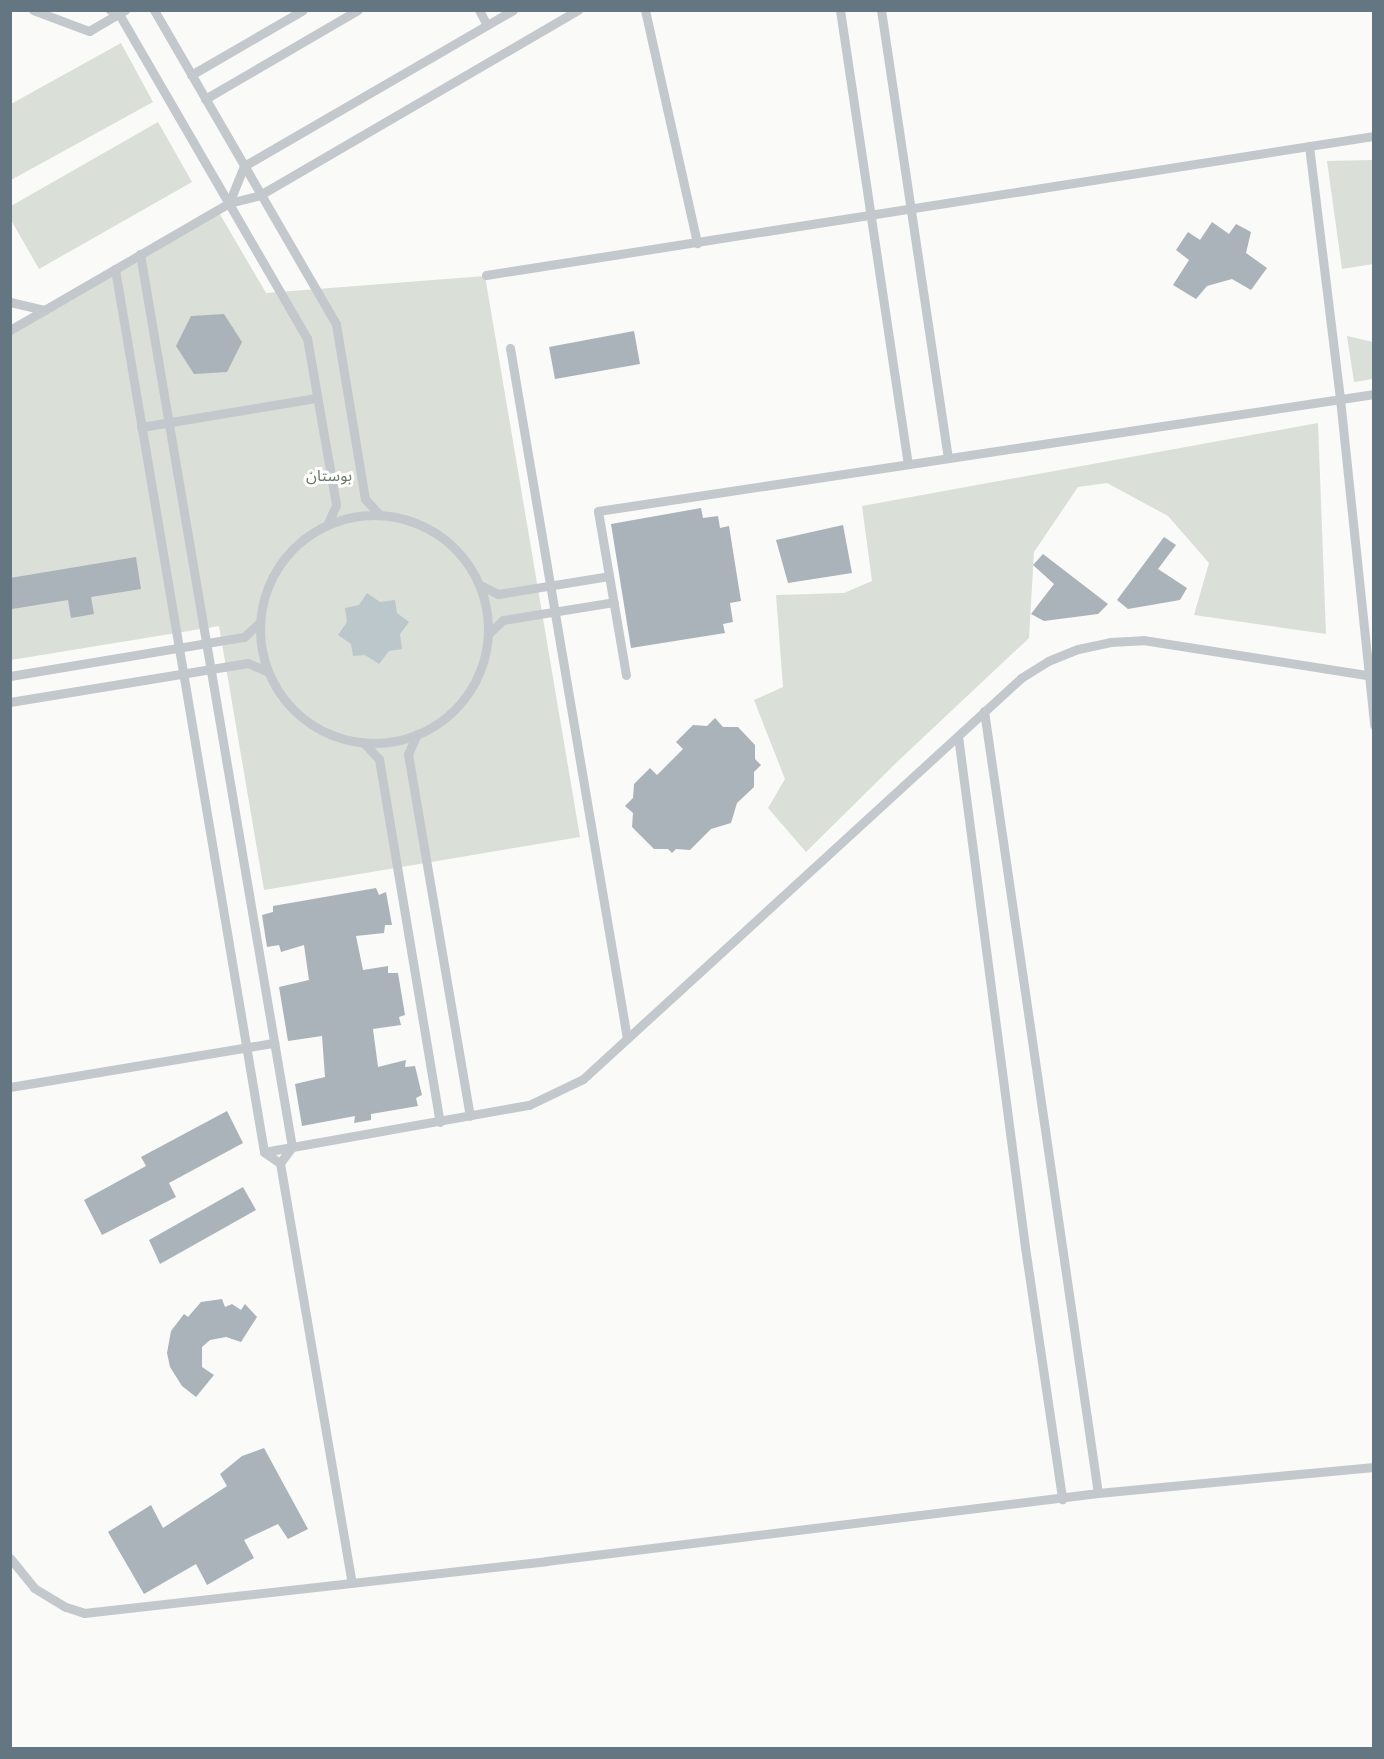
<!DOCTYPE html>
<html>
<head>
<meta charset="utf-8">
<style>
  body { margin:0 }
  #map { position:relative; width:1384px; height:1759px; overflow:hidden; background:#fafaf8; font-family:"IBM Plex Sans","Noto Sans Arabic",sans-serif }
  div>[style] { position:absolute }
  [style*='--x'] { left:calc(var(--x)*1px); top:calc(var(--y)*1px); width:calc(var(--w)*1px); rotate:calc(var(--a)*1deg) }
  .green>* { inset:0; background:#dadfd7 }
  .water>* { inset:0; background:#bbc7cb }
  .building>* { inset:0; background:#aab3b9 }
  .lane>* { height:9px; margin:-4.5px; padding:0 4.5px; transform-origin:4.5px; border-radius:4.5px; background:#c3c8cc }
  .lane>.ring { margin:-4.5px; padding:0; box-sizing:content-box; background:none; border:9px solid #c3c8cc; border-radius:50% }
  span { translate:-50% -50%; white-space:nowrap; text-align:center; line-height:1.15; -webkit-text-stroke:6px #fff; paint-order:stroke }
  .park-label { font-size:16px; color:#687a64 }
  .frame { position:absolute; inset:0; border:12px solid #657683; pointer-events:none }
</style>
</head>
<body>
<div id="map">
  <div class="green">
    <div style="clip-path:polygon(121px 43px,153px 102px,11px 180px,11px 104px)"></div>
    <div style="clip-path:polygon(158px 122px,192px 182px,39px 269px,11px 220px,11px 206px)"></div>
    <div style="clip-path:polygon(1373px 160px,1373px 264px,1342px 269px,1327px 161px)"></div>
    <div style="clip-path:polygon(218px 211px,266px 293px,485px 276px,580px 837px,264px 890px,219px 626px,11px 660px,10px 331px)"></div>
    <div style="clip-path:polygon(1347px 336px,1373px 342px,1373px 379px,1354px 382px)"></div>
    <div style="clip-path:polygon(1318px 423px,1326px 634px,1194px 615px,1209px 563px,1168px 516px,1107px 483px,1078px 487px,1034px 552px,1029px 638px,897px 762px,806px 852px,768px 808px,785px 779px,754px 700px,783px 687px,776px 595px,844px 593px,872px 581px,862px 506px)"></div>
  </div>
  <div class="water">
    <div style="clip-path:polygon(367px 593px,380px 602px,395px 600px,397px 613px,409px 622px,400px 634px,402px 649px,389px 651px,379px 664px,365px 655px,353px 656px,351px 644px,338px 635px,347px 622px,345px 608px,359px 605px)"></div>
  </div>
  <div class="building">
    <div style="clip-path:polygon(1212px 222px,1229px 234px,1236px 224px,1251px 232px,1246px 253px,1267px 268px,1251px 290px,1232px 279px,1207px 286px,1196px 299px,1173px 285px,1189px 260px,1176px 250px,1188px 232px,1200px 240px)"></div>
    <div style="clip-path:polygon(224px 314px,242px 342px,227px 372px,194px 374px,176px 346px,191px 316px)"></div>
    <div style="clip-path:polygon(634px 331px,640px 364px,555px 379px,549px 347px)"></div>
    <div style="clip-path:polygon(701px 508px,703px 518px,718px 516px,720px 528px,729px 526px,741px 601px,730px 603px,733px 622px,723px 624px,725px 633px,631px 648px,611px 524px)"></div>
    <div style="clip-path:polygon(843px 525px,852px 573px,788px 583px,776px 540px)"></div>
    <div style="clip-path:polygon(1164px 537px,1176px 545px,1158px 569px,1187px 588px,1180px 600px,1128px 609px,1117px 600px)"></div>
    <div style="clip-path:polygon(1043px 554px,1108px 604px,1098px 614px,1044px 621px,1031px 614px,1054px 584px,1033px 565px)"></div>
    <div style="clip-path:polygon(136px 557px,141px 589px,91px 597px,94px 614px,71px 618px,68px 600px,12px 609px,10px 578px)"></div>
    <div style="clip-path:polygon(715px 718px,723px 727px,738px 727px,755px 745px,755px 759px,761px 765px,754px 772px,754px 787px,737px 803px,731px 823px,711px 829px,690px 850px,676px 849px,672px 853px,668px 849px,654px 849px,632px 827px,633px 813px,625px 806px,633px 798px,634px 784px,650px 768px,657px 775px,683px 749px,676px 742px,693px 725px,707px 726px)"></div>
    <div style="clip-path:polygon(376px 888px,379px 895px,386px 892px,392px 925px,385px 925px,384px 933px,356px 936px,363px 970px,388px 966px,388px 973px,398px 973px,405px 1015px,399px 1017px,401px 1025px,373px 1029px,378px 1067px,406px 1060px,405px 1067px,415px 1066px,422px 1095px,416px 1098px,418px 1106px,371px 1114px,371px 1120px,354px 1123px,355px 1116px,302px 1126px,295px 1084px,325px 1077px,322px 1036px,288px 1041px,279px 987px,309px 980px,304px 945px,281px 952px,279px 945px,267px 947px,262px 915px,273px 912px,273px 906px)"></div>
    <div style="clip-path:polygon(227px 1111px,243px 1143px,169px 1183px,176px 1197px,102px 1235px,84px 1200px,146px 1166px,141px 1157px)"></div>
    <div style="clip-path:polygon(243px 1187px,256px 1210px,160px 1264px,149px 1240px)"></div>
    <div style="clip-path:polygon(222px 1299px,225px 1307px,232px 1304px,241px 1310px,245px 1304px,257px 1317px,241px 1342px,226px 1337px,210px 1340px,202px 1347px,202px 1367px,214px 1375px,196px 1397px,182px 1386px,170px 1367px,167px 1353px,171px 1331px,184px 1314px,188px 1317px,201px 1302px)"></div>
    <div style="clip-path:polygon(264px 1448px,308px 1529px,288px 1539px,278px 1524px,244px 1540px,254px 1558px,207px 1585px,196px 1564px,144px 1594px,108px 1532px,151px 1505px,163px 1528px,227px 1486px,220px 1474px,242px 1456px)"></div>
  </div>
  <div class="lane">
    <div style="--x:33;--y:10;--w:60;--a:20.6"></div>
    <div style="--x:89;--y:31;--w:42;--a:-30.3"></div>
    <div style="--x:110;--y:10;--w:10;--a:24"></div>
    <div style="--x:119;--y:14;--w:375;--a:59.9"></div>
    <div style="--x:307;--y:338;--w:169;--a:80.1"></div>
    <div style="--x:336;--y:505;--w:22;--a:114"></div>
    <div style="--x:154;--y:10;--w:363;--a:59.9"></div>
    <div style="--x:336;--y:324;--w:177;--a:80.6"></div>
    <div style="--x:365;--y:499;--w:22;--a:47"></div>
    <div style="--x:479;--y:10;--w:17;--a:62"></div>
    <div style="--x:645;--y:10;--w:239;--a:77.4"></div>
    <div style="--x:840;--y:10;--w:459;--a:81.5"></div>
    <div style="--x:881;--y:10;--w:453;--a:81.5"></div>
    <div style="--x:191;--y:75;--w:129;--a:-30.1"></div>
    <div style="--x:205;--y:99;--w:177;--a:-30.2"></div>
    <div style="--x:1309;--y:146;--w:255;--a:83"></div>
    <div style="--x:1340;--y:399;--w:328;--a:84"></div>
    <div style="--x:229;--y:203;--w:40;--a:-68"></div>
    <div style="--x:244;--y:166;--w:311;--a:-30.1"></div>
    <div style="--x:140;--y:254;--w:906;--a:80.34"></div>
    <div style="--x:292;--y:1147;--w:20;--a:127"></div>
    <div style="--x:115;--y:269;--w:895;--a:80.42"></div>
    <div style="--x:264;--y:1152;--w:19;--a:35"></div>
    <div style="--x:280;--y:1163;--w:426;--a:80.3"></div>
    <div style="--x:486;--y:275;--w:899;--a:-8.9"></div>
    <div style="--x:10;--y:302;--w:36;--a:13"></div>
    <div style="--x:10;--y:330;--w:253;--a:-30.1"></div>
    <div style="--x:229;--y:203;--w:32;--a:-14"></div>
    <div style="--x:260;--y:195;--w:368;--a:-30.2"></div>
    <div style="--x:510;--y:348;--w:700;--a:80.38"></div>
    <div style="--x:141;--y:427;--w:178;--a:-9.4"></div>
    <div class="ring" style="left:260px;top:515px;width:219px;height:219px"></div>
    <div style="--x:480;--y:585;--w:20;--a:27"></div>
    <div style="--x:498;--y:594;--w:112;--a:-9.2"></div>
    <div style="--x:488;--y:634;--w:21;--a:-43"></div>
    <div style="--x:503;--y:620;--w:112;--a:-9.2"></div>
    <div style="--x:626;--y:675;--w:166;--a:-99.7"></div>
    <div style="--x:598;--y:511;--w:785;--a:-8.57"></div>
    <div style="--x:10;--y:676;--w:237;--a:-9.5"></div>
    <div style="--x:244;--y:637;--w:22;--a:-43"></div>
    <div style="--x:10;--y:702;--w:241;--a:-9.3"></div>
    <div style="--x:248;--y:663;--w:22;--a:24"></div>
    <div style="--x:984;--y:711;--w:790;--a:81.71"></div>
    <div style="--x:417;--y:734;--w:22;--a:114"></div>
    <div style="--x:408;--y:754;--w:367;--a:80.3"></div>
    <div style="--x:958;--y:736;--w:515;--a:82.53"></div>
    <div style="--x:1025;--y:1247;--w:255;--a:81.6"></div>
    <div style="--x:363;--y:742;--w:23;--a:47"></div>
    <div style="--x:379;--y:759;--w:368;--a:80.5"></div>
    <div style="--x:10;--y:1087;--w:268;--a:-9.5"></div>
    <div style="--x:264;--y:1152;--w:269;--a:-10.1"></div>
    <div style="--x:529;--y:1105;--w:60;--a:-25.7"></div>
    <div style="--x:583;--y:1079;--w:594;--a:-42.47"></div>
    <div style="--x:1021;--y:678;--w:32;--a:-32"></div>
    <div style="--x:1048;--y:661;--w:32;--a:-22"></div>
    <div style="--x:1078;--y:649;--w:33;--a:-12"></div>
    <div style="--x:1110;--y:642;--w:33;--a:-3"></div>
    <div style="--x:1143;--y:640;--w:234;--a:8.9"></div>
    <div style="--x:10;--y:1558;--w:38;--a:51"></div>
    <div style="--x:34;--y:1588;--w:37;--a:31"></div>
    <div style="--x:66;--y:1607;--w:19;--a:18"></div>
    <div style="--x:84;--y:1613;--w:465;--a:-6.4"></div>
    <div style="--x:546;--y:1561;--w:556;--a:-7.02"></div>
    <div style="--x:1098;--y:1493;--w:277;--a:-5.4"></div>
  </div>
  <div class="park-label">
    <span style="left:329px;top:475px">بوستان</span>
  </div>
  <div class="frame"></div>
</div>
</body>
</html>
